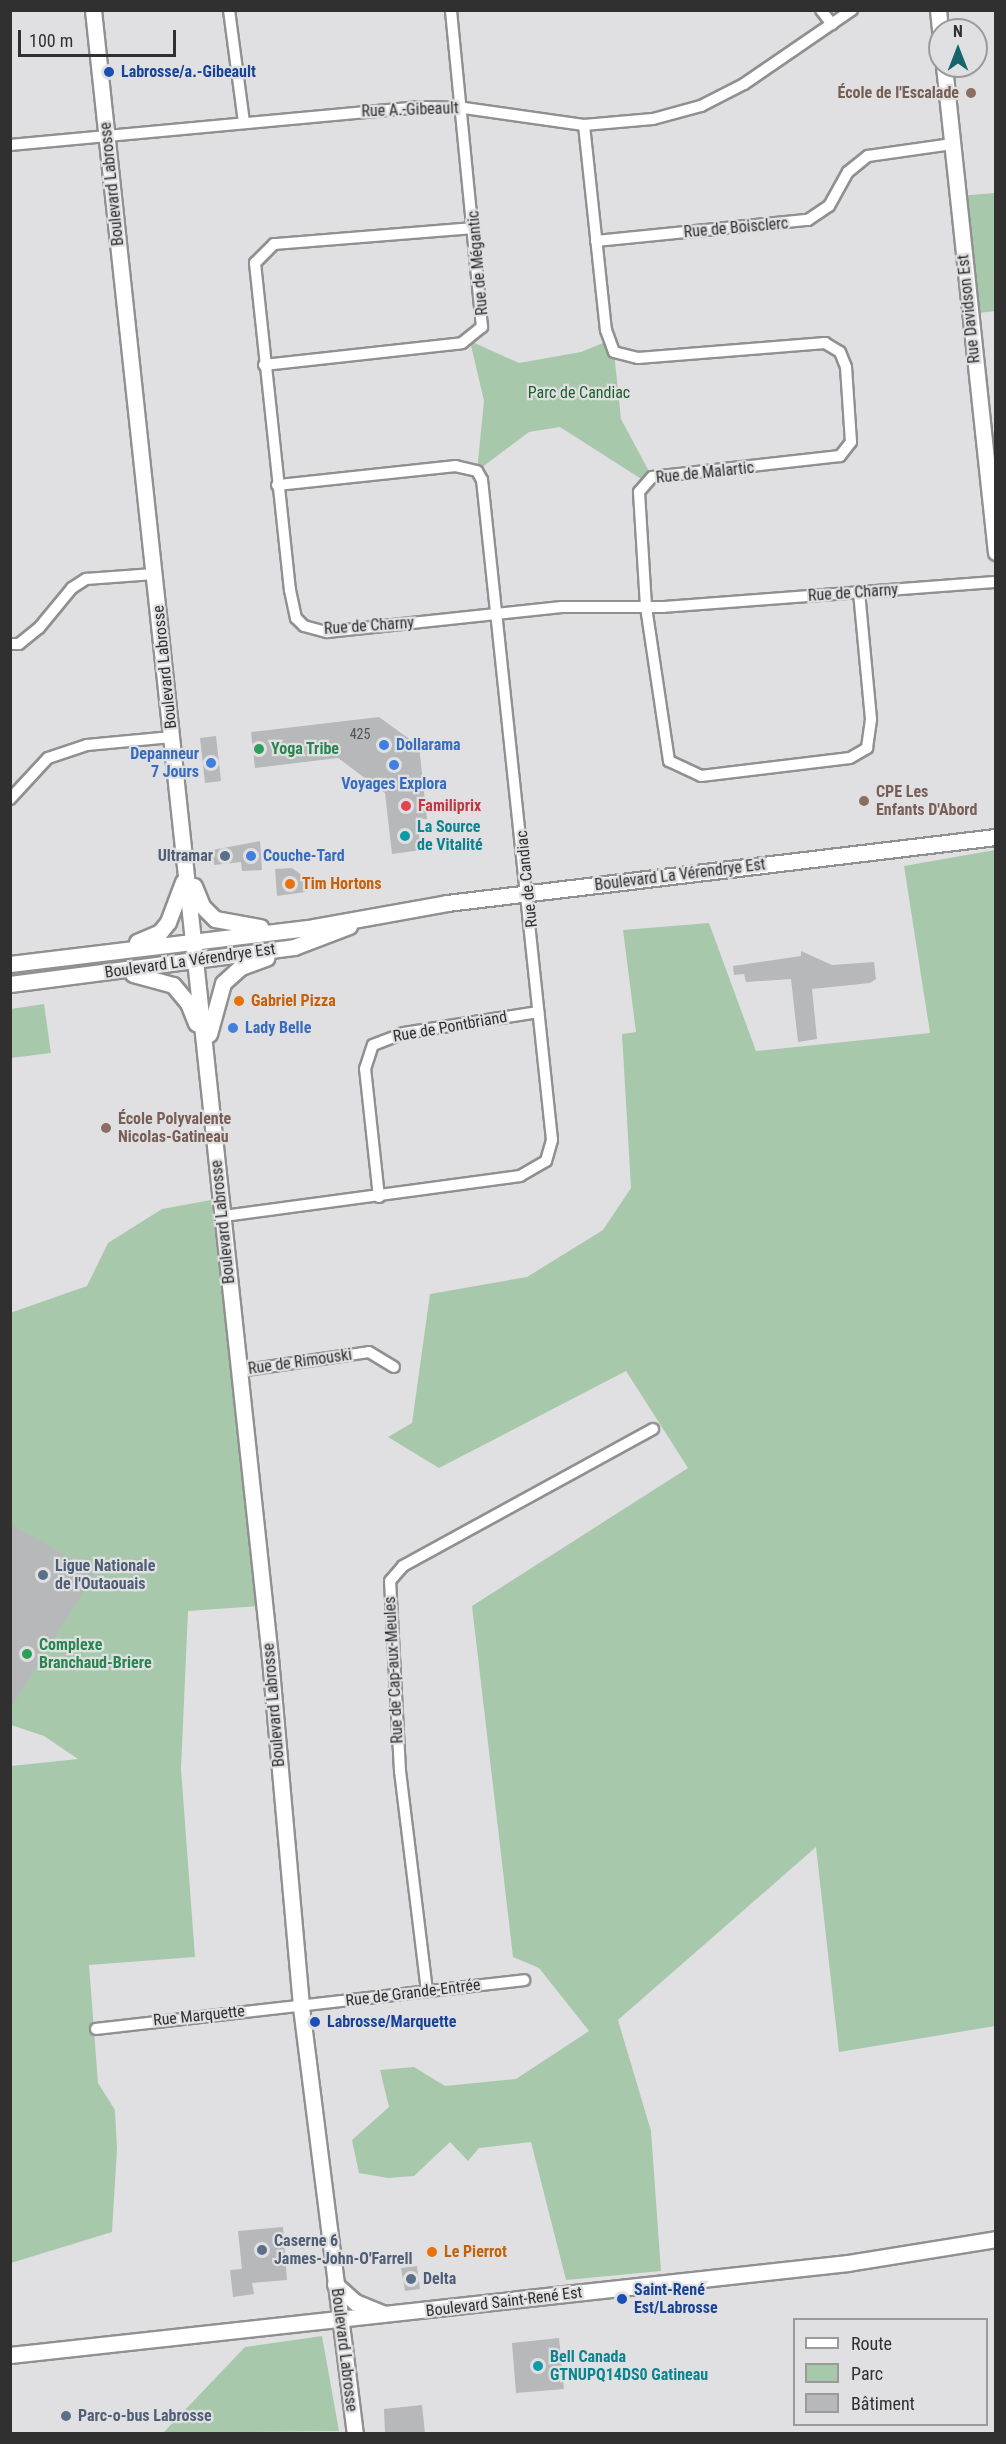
<!DOCTYPE html>
<html>
<head>
<meta charset="utf-8">
<style>
  body { margin:0 }
  #map { position:relative; width:1006px; height:2444px; overflow:hidden; background:#e0e0e2; font-family:"Roboto Condensed",sans-serif }
  div>[style] { position:absolute }
  [style*='--x'] { left:calc(var(--x)*1px); top:calc(var(--y)*1px); width:calc(var(--w)*1px); rotate:calc(var(--a)*1deg) }
  .green>* { inset:0; background:#a8c8ac }
  .building>* { inset:0; background:#b7b8b9 }
  .roads { filter:drop-shadow(2px 0 #909091) drop-shadow(-2px 0 #909091) drop-shadow(0 2px #909091) drop-shadow(0 -2px #909091) }
  .street>* { height:10px; margin:-5px; padding:0 5px; transform-origin:5px; border-radius:5px; background:#fff }
  .secondary>* { height:15px; margin:-7.5px; padding:0 7.5px; transform-origin:7.5px; border-radius:7.5px; background:#fff }
  .dots>* { width:16px; height:16px; translate:-50% -50%; box-sizing:border-box; border:3px solid #e0e0e2; border-radius:50% }
  span { translate:-50% -50%; white-space:nowrap; text-align:center; line-height:1.15; -webkit-text-stroke:4.5px #e0e0e2; paint-order:stroke }
  .number-label { font-size:14px; color:#525252 }
  .number-label span { -webkit-text-stroke-width:0 }
  .transit-label { font-size:16px; color:#164399; font-weight:700 }
  .left { translate:0 -50%; text-align:left }
  .education-label { font-size:16px; color:#785e54; font-weight:700 }
  .right { translate:-100% -50%; text-align:right }
  .street-label { font-size:16px; color:#303030 }
  .park-label { font-size:16px; color:#1e5e2c }
  .shop-label { font-size:16px; color:#366cbe; font-weight:700 }
  .leisure-label { font-size:16px; color:#27864d; font-weight:700 }
  .health-label { font-size:16px; color:#be3a42; font-weight:700 }
  .culture-label { font-size:16px; color:#0d838f; font-weight:700 }
  .service-label { font-size:16px; color:#4e5e75; font-weight:700 }
  .food-label { font-size:16px; color:#c56008; font-weight:700 }
  .frame { position:absolute; inset:0; border:12px solid #303030; pointer-events:none }
  .legend { position:absolute; left:793px; top:2318px; width:195px; height:108px; box-sizing:border-box; background:#e0e0e2; border:2px solid #9a9a9b; margin:0; padding:8px 10px; list-style:none; font-size:18px; color:#303030 }
  .legend li { display:flex; align-items:center; gap:12px; height:30px }
  .legend b { width:30px; border:2px solid #9a9a9b }
  .north { position:absolute; left:928px; top:18px; width:60px; height:60px; box-sizing:border-box; background:#e0e0e2; border:2px solid #9a9a9b; border-radius:50%; rotate:0deg; font-size:16px; font-weight:700; line-height:24px; text-align:center; color:#303030 }
  .north::after { content:''; display:block; margin:auto; width:21px; height:27px; background:#16646c; clip-path:polygon(50% 0,100% 100%,50% 72%,0 100%) }
  .scale { position:absolute; left:18px; top:30px; width:158px; height:27px; box-sizing:border-box; border:3px solid #303030; border-top:0; padding-left:8px; font-size:18px; line-height:21px; white-space:nowrap; color:#303030; -webkit-text-stroke:4px #e0e0e2; paint-order:stroke }
</style>
</head>
<body>
<div id="map">
  <div class="green">
    <div style="clip-path:polygon(995px 193px,995px 311px,970px 314px,957px 196px)"></div>
    <div style="clip-path:polygon(470px 341px,519px 363px,581px 352px,608px 341px,614px 352px,621px 419px,652px 477px,646px 482px,560px 427px,529px 432px,477px 471px,484px 401px)"></div>
    <div style="clip-path:polygon(995px 850px,995px 2026px,839px 2052px,816px 1847px,618px 2020px,651px 2131px,661px 2271px,566px 2280px,531px 2142px,479px 2148px,468px 2161px,450px 2142px,414px 2176px,388px 2178px,359px 2173px,352px 2140px,389px 2107px,380px 2070px,414px 2067px,445px 2086px,516px 2079px,589px 2031px,539px 1968px,513px 1957px,472px 1606px,688px 1468px,626px 1371px,439px 1468px,388px 1437px,412px 1423px,430px 1294px,527px 1277px,603px 1230px,631px 1188px,622px 1034px,636px 1032px,623px 930px,709px 923px,756px 1051px,930px 1033px,904px 866px)"></div>
    <div style="clip-path:polygon(44px 1004px,51px 1053px,11px 1058px,11px 1009px)"></div>
    <div style="clip-path:polygon(211px 1200px,259px 1606px,188px 1611px,181px 1769px,195px 1957px,89px 1965px,98px 2083px,115px 2110px,117px 2149px,112px 2232px,11px 2263px,11px 1766px,78px 1759px,44px 1736px,11px 1725px,10px 1313px,87px 1286px,108px 1243px,162px 1209px)"></div>
    <div style="clip-path:polygon(322px 2336px,339px 2431px,163px 2433px,245px 2347px)"></div>
  </div>
  <div class="building">
    <div style="clip-path:polygon(379px 717px,419px 746px,427px 819px,417px 819px,421px 850px,392px 854px,385px 793px,338px 758px,255px 768px,251px 732px)"></div>
    <div style="clip-path:polygon(216px 736px,221px 781px,205px 783px,200px 738px)"></div>
    <div style="clip-path:polygon(260px 841px,262px 870px,242px 871px,241px 862px,214px 865px,213px 850px)"></div>
    <div style="clip-path:polygon(292px 868px,303px 876px,305px 892px,277px 896px,275px 869px)"></div>
    <div style="clip-path:polygon(801px 951px,832px 965px,874px 962px,876px 979px,870px 983px,812px 989px,817px 1039px,798px 1042px,791px 979px,746px 982px,744px 974px,734px 975px,733px 966px,801px 956px)"></div>
    <div style="clip-path:polygon(10px 1524px,95px 1573px,10px 1709px)"></div>
    <div style="clip-path:polygon(283px 2227px,287px 2280px,252px 2283px,254px 2294px,233px 2297px,230px 2270px,242px 2269px,238px 2231px)"></div>
    <div style="clip-path:polygon(417px 2266px,420px 2289px,405px 2291px,401px 2268px)"></div>
    <div style="clip-path:polygon(559px 2338px,564px 2389px,516px 2393px,512px 2343px)"></div>
    <div style="clip-path:polygon(422px 2405px,425px 2433px,385px 2433px,384px 2409px)"></div>
  </div>
  <div class="roads">
    <div class="street">
      <div style="--x:229;--y:10;--w:114;--a:82.4"></div>
      <div style="--x:821;--y:10;--w:18;--a:52"></div>
      <div style="--x:584;--y:125;--w:206;--a:83.9"></div>
      <div style="--x:606;--y:330;--w:23;--a:70"></div>
      <div style="--x:614;--y:352;--w:25;--a:14"></div>
      <div style="--x:638;--y:358;--w:188;--a:-4.6"></div>
      <div style="--x:825;--y:343;--w:17;--a:31"></div>
      <div style="--x:840;--y:352;--w:16;--a:68"></div>
      <div style="--x:846;--y:367;--w:75;--a:86.2"></div>
      <div style="--x:851;--y:442;--w:18;--a:128"></div>
      <div style="--x:840;--y:456;--w:189;--a:173.6"></div>
      <div style="--x:652;--y:477;--w:20;--a:131"></div>
      <div style="--x:639;--y:492;--w:115;--a:86.5"></div>
      <div style="--x:646;--y:607;--w:156;--a:81.5"></div>
      <div style="--x:669;--y:761;--w:35;--a:25"></div>
      <div style="--x:701;--y:776;--w:150;--a:-6.9"></div>
      <div style="--x:850;--y:758;--w:20;--a:-30"></div>
      <div style="--x:867;--y:748;--w:29;--a:-82"></div>
      <div style="--x:871;--y:719;--w:127;--a:-95.4"></div>
      <div style="--x:10;--y:145;--w:412;--a:-5.3"></div>
      <div style="--x:420;--y:107;--w:44;--a:1.3"></div>
      <div style="--x:464;--y:108;--w:121;--a:8.1"></div>
      <div style="--x:584;--y:125;--w:69;--a:-5"></div>
      <div style="--x:653;--y:119;--w:50;--a:-15.2"></div>
      <div style="--x:701;--y:106;--w:48;--a:-27.1"></div>
      <div style="--x:744;--y:84;--w:131;--a:-34.4"></div>
      <div style="--x:474;--y:228;--w:201;--a:175.4"></div>
      <div style="--x:274;--y:244;--w:27;--a:135"></div>
      <div style="--x:255;--y:263;--w:329;--a:83.9"></div>
      <div style="--x:290;--y:590;--w:29;--a:78"></div>
      <div style="--x:296;--y:618;--w:11;--a:45"></div>
      <div style="--x:304;--y:626;--w:24;--a:15"></div>
      <div style="--x:327;--y:632;--w:236;--a:-6.1"></div>
      <div style="--x:562;--y:607;--w:101;--a:0"></div>
      <div style="--x:663;--y:607;--w:334;--a:-4.3"></div>
      <div style="--x:596;--y:241;--w:213;--a:-5.7"></div>
      <div style="--x:808;--y:220;--w:25;--a:-34"></div>
      <div style="--x:829;--y:206;--w:39;--a:-61"></div>
      <div style="--x:848;--y:172;--w:26;--a:-39"></div>
      <div style="--x:868;--y:156;--w:85;--a:-8.1"></div>
      <div style="--x:264;--y:365;--w:199;--a:-6.3"></div>
      <div style="--x:462;--y:343;--w:26;--a:-39"></div>
      <div style="--x:482;--y:327;--w:319;--a:-95.6"></div>
      <div style="--x:10;--y:644;--w:9;--a:0"></div>
      <div style="--x:19;--y:644;--w:26;--a:-39"></div>
      <div style="--x:39;--y:628;--w:52;--a:-50.5"></div>
      <div style="--x:72;--y:588;--w:17;--a:-33"></div>
      <div style="--x:86;--y:579;--w:68;--a:-4.2"></div>
      <div style="--x:10;--y:799;--w:56;--a:-47.2"></div>
      <div style="--x:48;--y:758;--w:41;--a:-18.4"></div>
      <div style="--x:87;--y:745;--w:85;--a:-5.4"></div>
      <div style="--x:379;--y:1197;--w:129;--a:-96.2"></div>
      <div style="--x:365;--y:1069;--w:25;--a:-72"></div>
      <div style="--x:373;--y:1045;--w:33;--a:-21"></div>
      <div style="--x:404;--y:1033;--w:136;--a:-8.9"></div>
      <div style="--x:224;--y:1216;--w:299;--a:-7.7"></div>
      <div style="--x:520;--y:1176;--w:30;--a:-30"></div>
      <div style="--x:546;--y:1161;--w:22;--a:-74"></div>
      <div style="--x:552;--y:1140;--w:664;--a:-96.05"></div>
      <div style="--x:482;--y:480;--w:10;--a:-119"></div>
      <div style="--x:477;--y:471;--w:22;--a:-167"></div>
      <div style="--x:456;--y:466;--w:180;--a:173.9"></div>
      <div style="--x:239;--y:1371;--w:131;--a:-8.3"></div>
      <div style="--x:369;--y:1352;--w:29;--a:31"></div>
      <div style="--x:427;--y:1991;--w:222;--a:-97"></div>
      <div style="--x:400;--y:1771;--w:190;--a:-93"></div>
      <div style="--x:390;--y:1581;--w:20;--a:-49"></div>
      <div style="--x:403;--y:1566;--w:285;--a:-28.7"></div>
      <div style="--x:96;--y:2029;--w:431;--a:-6.5"></div>
    </div>
    <div class="secondary">
      <div style="--x:93;--y:10;--w:1657;--a:83.87"></div>
      <div style="--x:270;--y:1658;--w:350;--a:84.9"></div>
      <div style="--x:301;--y:2007;--w:430;--a:82.8"></div>
      <div style="--x:938;--y:10;--w:20;--a:84"></div>
      <div style="--x:944;--y:66;--w:489;--a:83.9"></div>
      <div style="--x:194;--y:886;--w:22;--a:68"></div>
      <div style="--x:202;--y:906;--w:18;--a:45"></div>
      <div style="--x:215;--y:919;--w:46;--a:10.1"></div>
      <div style="--x:137;--y:942;--w:25;--a:-23"></div>
      <div style="--x:160;--y:932;--w:13;--a:-51"></div>
      <div style="--x:168;--y:922;--w:43;--a:-69.4"></div>
      <div style="--x:10;--y:964;--w:306;--a:-6.9"></div>
      <div style="--x:314;--y:927;--w:135;--a:-10.2"></div>
      <div style="--x:447;--y:903;--w:553;--a:-6.86"></div>
      <div style="--x:133;--y:974;--w:41;--a:15.4"></div>
      <div style="--x:173;--y:985;--w:23;--a:50"></div>
      <div style="--x:188;--y:1003;--w:22;--a:68"></div>
      <div style="--x:10;--y:984;--w:286;--a:-7.4"></div>
      <div style="--x:294;--y:947;--w:59;--a:-20.9"></div>
      <div style="--x:209;--y:1034;--w:53;--a:-74.6"></div>
      <div style="--x:223;--y:983;--w:24;--a:-42"></div>
      <div style="--x:241;--y:967;--w:27;--a:-20"></div>
      <div style="--x:335;--y:2284;--w:27;--a:42"></div>
      <div style="--x:355;--y:2302;--w:31;--a:22"></div>
      <div style="--x:10;--y:2355;--w:843;--a:-6.27"></div>
      <div style="--x:848;--y:2263;--w:150;--a:-9.2"></div>
    </div>
  </div>
  <div class="dots">
    <div style="left:109px;top:72px;background:#1a4fb4"></div>
    <div style="left:971px;top:93px;background:#8d6e63"></div>
    <div style="left:384px;top:745px;background:#3f7fe0"></div>
    <div style="left:259px;top:749px;background:#2e9e5b"></div>
    <div style="left:211px;top:763px;background:#3f7fe0"></div>
    <div style="left:394px;top:765px;background:#3f7fe0"></div>
    <div style="left:864px;top:801px;background:#8d6e63"></div>
    <div style="left:406px;top:806px;background:#e0444e"></div>
    <div style="left:405px;top:836px;background:#0f9aa8"></div>
    <div style="left:225px;top:856px;background:#5c6f8a"></div>
    <div style="left:251px;top:856px;background:#3f7fe0"></div>
    <div style="left:290px;top:884px;background:#e8710a"></div>
    <div style="left:239px;top:1001px;background:#e8710a"></div>
    <div style="left:233px;top:1028px;background:#3f7fe0"></div>
    <div style="left:106px;top:1128px;background:#8d6e63"></div>
    <div style="left:43px;top:1575px;background:#5c6f8a"></div>
    <div style="left:27px;top:1654px;background:#2e9e5b"></div>
    <div style="left:315px;top:2022px;background:#1a4fb4"></div>
    <div style="left:262px;top:2250px;background:#5c6f8a"></div>
    <div style="left:432px;top:2252px;background:#e8710a"></div>
    <div style="left:411px;top:2279px;background:#5c6f8a"></div>
    <div style="left:622px;top:2299px;background:#1a4fb4"></div>
    <div style="left:538px;top:2366px;background:#0f9aa8"></div>
    <div style="left:66px;top:2416px;background:#5c6f8a"></div>
  </div>
  <div class="number-label">
    <span style="left:360px;top:734px">425</span>
  </div>
  <div class="transit-label">
    <span class="left" style="left:121px;top:72px">Labrosse/a.-Gibeault</span>
    <span class="left" style="left:327px;top:2022px">Labrosse/Marquette</span>
    <span class="left" style="left:634px;top:2299px">Saint-René<br>Est/Labrosse</span>
  </div>
  <div class="education-label">
    <span class="right" style="left:959px;top:93px">École de l'Escalade</span>
    <span class="left" style="left:876px;top:801px">CPE Les<br>Enfants D'Abord</span>
    <span class="left" style="left:118px;top:1128px">École Polyvalente<br>Nicolas-Gatineau</span>
  </div>
  <div class="street-label">
    <span style="left:410px;top:110px;rotate:-2deg">Rue A.-Gibeault</span>
    <span style="left:112px;top:184px;rotate:-96deg">Boulevard Labrosse</span>
    <span style="left:736px;top:228px;rotate:-5deg">Rue de Boisclerc</span>
    <span style="left:478px;top:263px;rotate:-95deg">Rue de Mégantic</span>
    <span style="left:969px;top:309px;rotate:-96deg">Rue Davidson Est</span>
    <span style="left:705px;top:473px;rotate:-6deg">Rue de Malartic</span>
    <span style="left:853px;top:593px;rotate:-4deg">Rue de Charny</span>
    <span style="left:369px;top:626px;rotate:-4deg">Rue de Charny</span>
    <span style="left:165px;top:667px;rotate:-96deg">Boulevard Labrosse</span>
    <span style="left:680px;top:875px;rotate:-7deg">Boulevard La Vérendrye Est</span>
    <span style="left:527px;top:879px;rotate:-96deg">Rue de Candiac</span>
    <span style="left:190px;top:961px;rotate:-8deg">Boulevard La Vérendrye Est</span>
    <span style="left:450px;top:1027px;rotate:-10deg">Rue de Pontbriand</span>
    <span style="left:223px;top:1222px;rotate:-96deg">Boulevard Labrosse</span>
    <span style="left:300px;top:1362px;rotate:-8deg">Rue de Rimouski</span>
    <span style="left:394px;top:1670px;rotate:-93deg">Rue de Cap-aux-Meules</span>
    <span style="left:274px;top:1705px;rotate:-95deg">Boulevard Labrosse</span>
    <span style="left:413px;top:1993px;rotate:-7deg">Rue de Grande-Entrée</span>
    <span style="left:199px;top:2016px;rotate:-6deg">Rue Marquette</span>
    <span style="left:504px;top:2302px;rotate:-7deg">Boulevard Saint-René Est</span>
    <span style="left:344px;top:2350px;rotate:83deg">Boulevard Labrosse</span>
  </div>
  <div class="park-label">
    <span style="left:579px;top:393px">Parc de Candiac</span>
  </div>
  <div class="shop-label">
    <span class="left" style="left:396px;top:745px">Dollarama</span>
    <span class="right" style="left:199px;top:763px">Depanneur<br>7 Jours</span>
    <span style="left:394px;top:784px">Voyages Explora</span>
    <span class="left" style="left:263px;top:856px">Couche-Tard</span>
    <span class="left" style="left:245px;top:1028px">Lady Belle</span>
  </div>
  <div class="leisure-label">
    <span class="left" style="left:271px;top:749px">Yoga Tribe</span>
    <span class="left" style="left:39px;top:1654px">Complexe<br>Branchaud-Briere</span>
  </div>
  <div class="health-label">
    <span class="left" style="left:418px;top:806px">Familiprix</span>
  </div>
  <div class="culture-label">
    <span class="left" style="left:417px;top:836px">La Source<br>de Vitalité</span>
    <span class="left" style="left:550px;top:2366px">Bell Canada<br>GTNUPQ14DS0 Gatineau</span>
  </div>
  <div class="service-label">
    <span class="right" style="left:213px;top:856px">Ultramar</span>
    <span class="left" style="left:55px;top:1575px">Ligue Nationale<br>de l'Outaouais</span>
    <span class="left" style="left:274px;top:2250px">Caserne 6<br>James-John-O'Farrell</span>
    <span class="left" style="left:423px;top:2279px">Delta</span>
    <span class="left" style="left:78px;top:2416px">Parc-o-bus Labrosse</span>
  </div>
  <div class="food-label">
    <span class="left" style="left:302px;top:884px">Tim Hortons</span>
    <span class="left" style="left:251px;top:1001px">Gabriel Pizza</span>
    <span class="left" style="left:444px;top:2252px">Le Pierrot</span>
  </div>
  <div class="frame"></div>
  <ul class="legend">
  <li><b style="height:8px;background:#fff"></b>Route</li>
  <li><b style="height:16px;background:#a8c8ac"></b>Parc</li>
  <li><b style="height:16px;background:#b7b8b9"></b>Bâtiment</li>
  </ul>
  <div class="north">N</div>
  <div class="scale">100 m</div>
</div>
</body>
</html>
